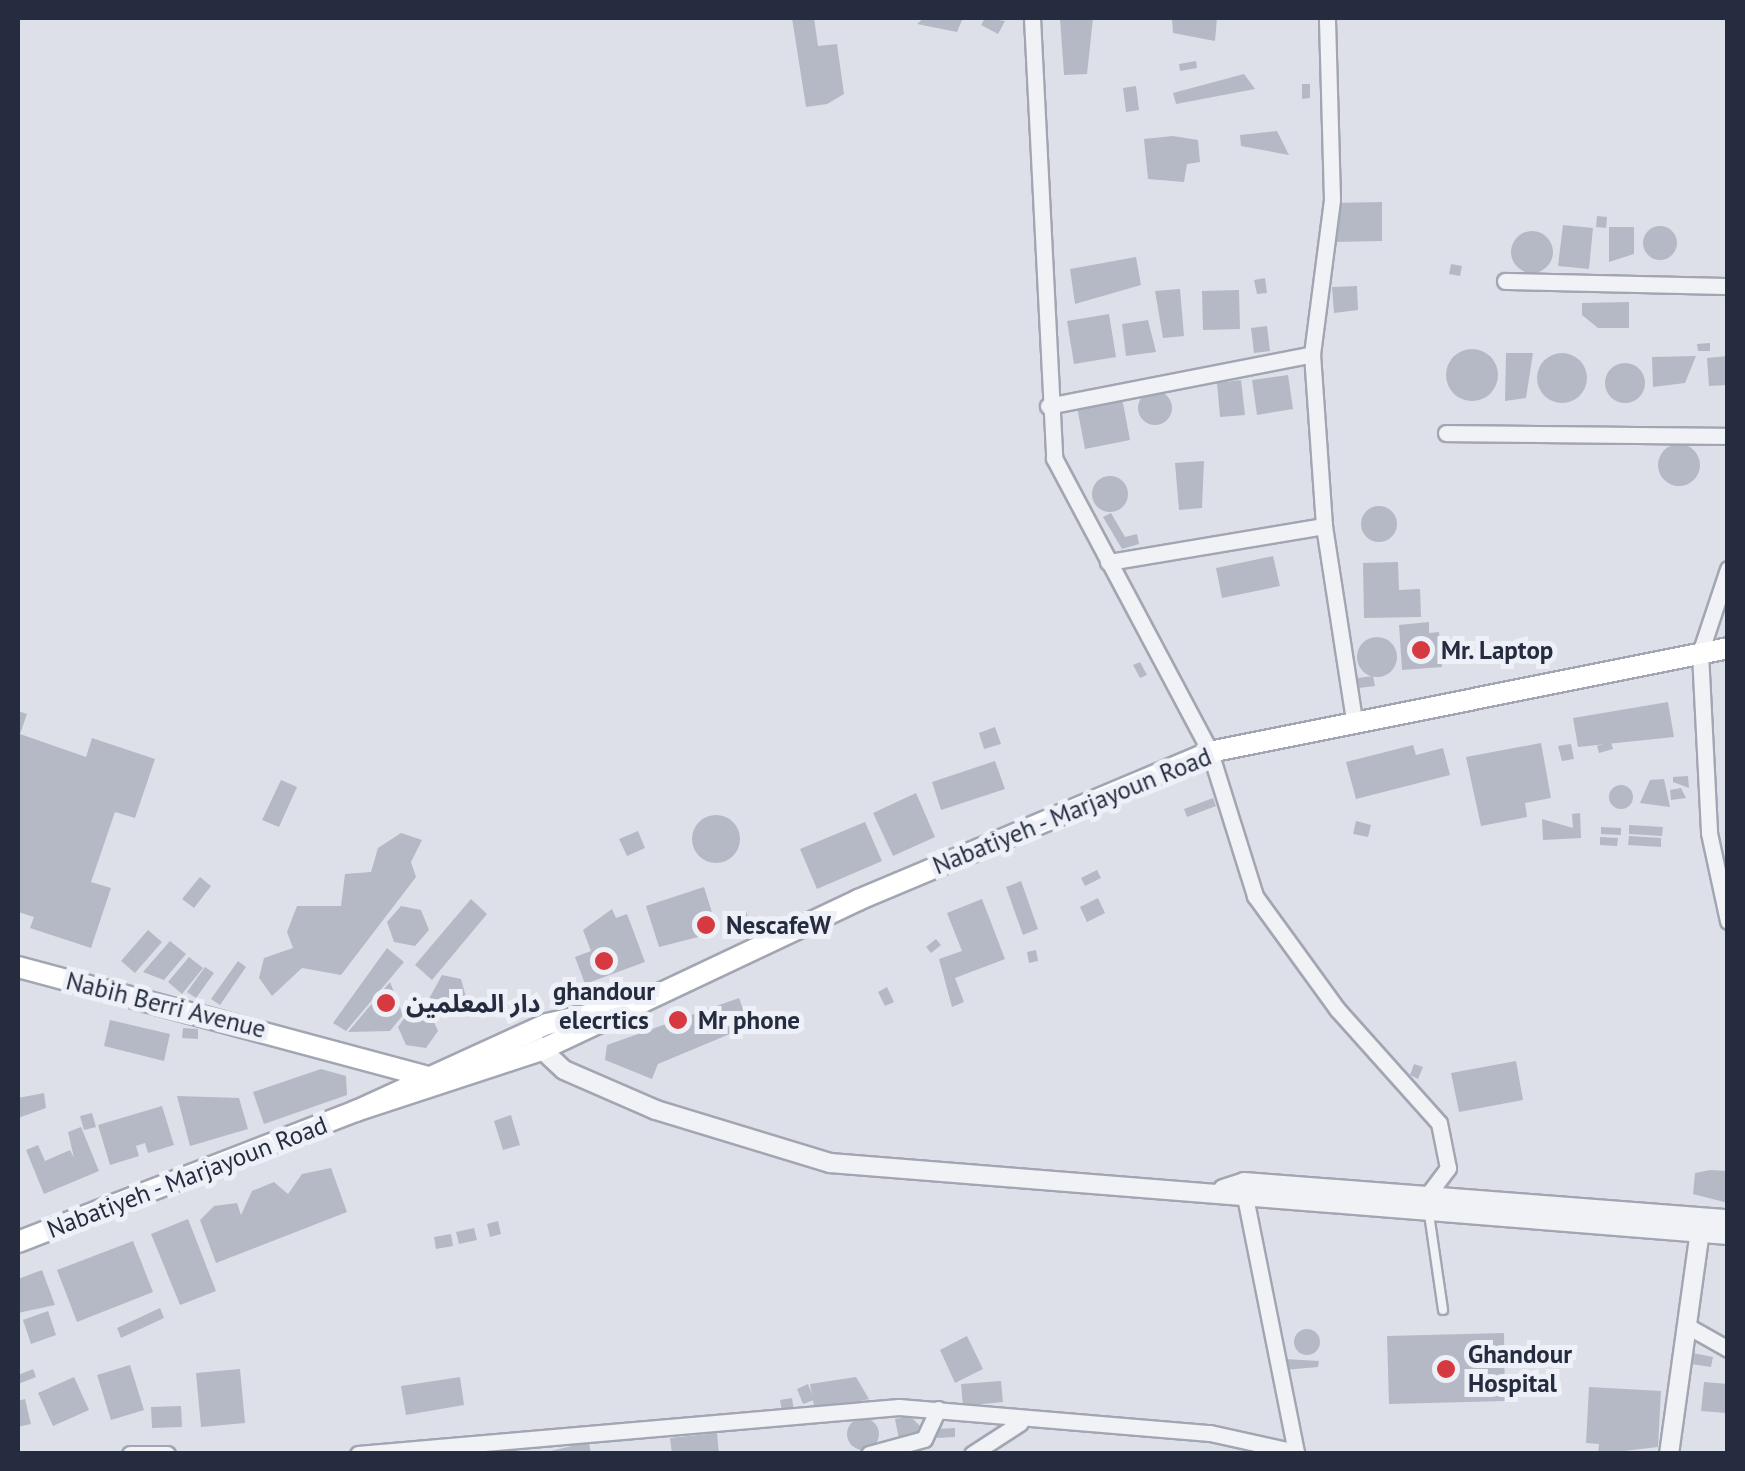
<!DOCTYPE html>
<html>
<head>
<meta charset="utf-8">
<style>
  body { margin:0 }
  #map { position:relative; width:1745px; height:1471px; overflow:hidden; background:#dde0e8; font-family:"PT Sans","Noto Sans Arabic",sans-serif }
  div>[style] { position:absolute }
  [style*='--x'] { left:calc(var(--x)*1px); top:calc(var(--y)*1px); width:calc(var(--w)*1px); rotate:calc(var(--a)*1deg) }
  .building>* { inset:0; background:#b4b9c5 }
  .round { border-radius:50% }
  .roads { filter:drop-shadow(2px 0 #a2a6b2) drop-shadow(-2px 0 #a2a6b2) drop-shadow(0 2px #a2a6b2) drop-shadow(0 -2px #a2a6b2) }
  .service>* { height:8px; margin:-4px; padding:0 4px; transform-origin:4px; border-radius:4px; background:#f0f2f6 }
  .minor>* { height:15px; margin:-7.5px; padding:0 7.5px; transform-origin:7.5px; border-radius:7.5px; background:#f0f2f6 }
  .tertiary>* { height:18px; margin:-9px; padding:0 9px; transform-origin:9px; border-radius:9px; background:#f0f2f6 }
  .secondary>* { height:20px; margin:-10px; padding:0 10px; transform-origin:10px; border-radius:10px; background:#fff }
  .dots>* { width:28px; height:28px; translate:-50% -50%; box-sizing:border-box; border:5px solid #edf0f6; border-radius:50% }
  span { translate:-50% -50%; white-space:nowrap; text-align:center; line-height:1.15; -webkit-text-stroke:10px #edf0f6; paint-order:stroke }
  .poi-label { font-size:25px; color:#262c40; font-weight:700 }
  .left { translate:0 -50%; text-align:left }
  .street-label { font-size:25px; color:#262c40 }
  .frame { position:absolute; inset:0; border:20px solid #262c40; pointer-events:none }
</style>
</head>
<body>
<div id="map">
  <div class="building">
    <div style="clip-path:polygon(792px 18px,814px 18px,818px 46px,837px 44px,844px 94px,827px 104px,806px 107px)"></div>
    <div style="clip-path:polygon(924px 18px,963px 18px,957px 32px,917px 24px)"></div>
    <div style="clip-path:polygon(985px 18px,1005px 21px,998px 34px,981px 25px)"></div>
    <div style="clip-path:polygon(1060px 18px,1093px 18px,1087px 74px,1064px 75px)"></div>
    <div style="clip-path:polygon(1172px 18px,1217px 18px,1215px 41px,1173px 33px)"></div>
    <div style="clip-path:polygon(1196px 61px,1197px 68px,1180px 71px,1179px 64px)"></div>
    <div style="clip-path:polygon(1244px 74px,1255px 89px,1176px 104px,1173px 93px)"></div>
    <div style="clip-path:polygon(1302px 84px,1310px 84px,1310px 98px,1302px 99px)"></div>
    <div style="clip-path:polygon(1136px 86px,1139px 110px,1126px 112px,1123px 88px)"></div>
    <div style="clip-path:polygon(1277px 131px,1289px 155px,1241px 146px,1240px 135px)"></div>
    <div style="clip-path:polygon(1173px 136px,1198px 140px,1200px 162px,1187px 164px,1184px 182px,1148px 179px,1144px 139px)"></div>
    <div style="clip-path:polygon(1382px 202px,1382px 241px,1333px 242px,1332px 203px)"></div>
    <div style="clip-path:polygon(1597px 216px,1607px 217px,1606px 228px,1596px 227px)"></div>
    <div style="clip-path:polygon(1563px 225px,1593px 228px,1589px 269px,1558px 266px)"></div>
    <div class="round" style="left:1643px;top:226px;width:34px;height:34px"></div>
    <div style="clip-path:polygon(1609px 227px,1634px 227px,1634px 254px,1609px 262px)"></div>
    <div class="round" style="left:1511px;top:231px;width:42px;height:42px"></div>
    <div style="clip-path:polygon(1136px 257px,1141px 285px,1075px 304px,1070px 269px)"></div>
    <div style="clip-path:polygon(1451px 264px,1462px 266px,1460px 276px,1449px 274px)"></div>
    <div style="clip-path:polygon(1265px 278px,1267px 293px,1257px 294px,1254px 280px)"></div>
    <div style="clip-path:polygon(1357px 286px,1358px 310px,1334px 313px,1332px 287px)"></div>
    <div style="clip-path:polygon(1180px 289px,1184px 336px,1163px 338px,1155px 291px)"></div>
    <div style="clip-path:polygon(1202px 291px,1239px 290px,1240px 329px,1203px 330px)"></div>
    <div style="clip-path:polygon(1629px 302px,1629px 328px,1598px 328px,1582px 315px,1582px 303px)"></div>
    <div style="clip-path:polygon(1109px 314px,1116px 357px,1074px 364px,1067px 321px)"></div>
    <div style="clip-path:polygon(1148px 320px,1156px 352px,1126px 356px,1122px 324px)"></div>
    <div style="clip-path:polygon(1267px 326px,1270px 351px,1254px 353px,1251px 328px)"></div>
    <div style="clip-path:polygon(1710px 343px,1710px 351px,1698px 351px,1697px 344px)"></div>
    <div class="round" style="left:1446px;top:349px;width:52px;height:52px"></div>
    <div class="round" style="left:1537px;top:353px;width:50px;height:50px"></div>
    <div style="clip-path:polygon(1506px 353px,1533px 353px,1526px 398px,1505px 401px)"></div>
    <div style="clip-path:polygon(1696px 356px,1685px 383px,1653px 387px,1652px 357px)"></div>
    <div style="clip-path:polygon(1728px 356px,1728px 385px,1709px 386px,1707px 358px)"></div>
    <div class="round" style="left:1605px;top:363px;width:40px;height:40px"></div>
    <div style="clip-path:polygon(1288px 375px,1293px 409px,1257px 415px,1252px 380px)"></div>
    <div style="clip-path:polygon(1241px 380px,1245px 415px,1220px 417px,1217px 383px)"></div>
    <div class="round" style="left:1138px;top:391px;width:34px;height:34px"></div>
    <div style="clip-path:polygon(1122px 398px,1130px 440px,1085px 449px,1077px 407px)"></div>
    <div class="round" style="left:1658px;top:444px;width:42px;height:42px"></div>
    <div style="clip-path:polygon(1204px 461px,1202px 508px,1179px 510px,1175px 463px)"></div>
    <div class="round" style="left:1092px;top:476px;width:36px;height:36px"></div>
    <div class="round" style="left:1361px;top:506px;width:36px;height:36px"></div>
    <div style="clip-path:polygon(1111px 513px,1125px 537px,1137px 534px,1139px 544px,1122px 549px,1103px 517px)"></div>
    <div style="clip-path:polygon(1273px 556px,1280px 586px,1222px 598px,1216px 568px)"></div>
    <div style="clip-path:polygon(1398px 562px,1399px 590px,1420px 589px,1421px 617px,1364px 618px,1363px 563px)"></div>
    <div style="clip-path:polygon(1429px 622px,1429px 633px,1439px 632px,1442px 667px,1402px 670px,1399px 625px)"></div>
    <div class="round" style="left:1357px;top:637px;width:40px;height:40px"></div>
    <div style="clip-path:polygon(1140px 662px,1147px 675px,1140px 678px,1133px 665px)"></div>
    <div style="clip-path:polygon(1373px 676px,1375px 686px,1351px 689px,1350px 679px)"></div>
    <div style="clip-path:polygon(1668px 702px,1674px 737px,1578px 747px,1573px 718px)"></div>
    <div style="clip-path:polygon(18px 711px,27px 714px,20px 734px,86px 757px,92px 738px,155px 759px,135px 818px,115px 812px,91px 882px,111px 888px,91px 948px,30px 928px,34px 917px,18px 912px)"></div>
    <div style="clip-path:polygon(995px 727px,1001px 744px,984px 749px,979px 733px)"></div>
    <div style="clip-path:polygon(1611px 742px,1613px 749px,1599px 753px,1597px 746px)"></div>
    <div style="clip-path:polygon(1541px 743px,1551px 798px,1525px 803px,1527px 817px,1481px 826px,1466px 757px)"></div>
    <div style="clip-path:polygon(1571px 744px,1574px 759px,1562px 761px,1558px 746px)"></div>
    <div style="clip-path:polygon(1413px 745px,1416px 755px,1443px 748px,1450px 775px,1356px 799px,1346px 762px)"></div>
    <div style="clip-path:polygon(995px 761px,1005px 789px,941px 810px,932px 782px)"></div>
    <div style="clip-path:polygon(1688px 776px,1689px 788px,1673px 782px,1673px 777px)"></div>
    <div style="clip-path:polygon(1664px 779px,1670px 807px,1640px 803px,1650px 780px)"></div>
    <div style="clip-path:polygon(281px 780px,297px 787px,279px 827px,262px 820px)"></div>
    <div class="round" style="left:1609px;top:785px;width:24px;height:24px"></div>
    <div style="clip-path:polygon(1670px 790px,1681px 788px,1686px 798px,1671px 800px)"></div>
    <div style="clip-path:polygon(916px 793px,935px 837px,893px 856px,873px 813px)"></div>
    <div style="clip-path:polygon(1213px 798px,1216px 806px,1187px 817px,1184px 809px)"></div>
    <div style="clip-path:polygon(1580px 813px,1581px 838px,1543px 840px,1542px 819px,1573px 828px,1572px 814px)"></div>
    <div class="round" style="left:692px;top:815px;width:48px;height:48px"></div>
    <div style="clip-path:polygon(1356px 821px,1371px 825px,1368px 837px,1353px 834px)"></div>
    <div style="clip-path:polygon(865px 822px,882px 861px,817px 889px,800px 849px)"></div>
    <div style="clip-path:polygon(1629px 825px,1663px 827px,1662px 836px,1629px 834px)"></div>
    <div style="clip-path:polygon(1601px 827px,1621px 828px,1621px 835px,1601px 834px)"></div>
    <div style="clip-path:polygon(638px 831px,645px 848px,627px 856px,619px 839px)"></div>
    <div style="clip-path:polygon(401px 833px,422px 840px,411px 862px,416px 877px,341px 975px,302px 968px,272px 996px,259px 978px,264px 958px,293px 948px,287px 932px,297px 906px,341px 906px,345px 874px,371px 872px,378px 848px)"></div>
    <div style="clip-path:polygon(1629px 836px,1661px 838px,1661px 847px,1628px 845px)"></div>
    <div style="clip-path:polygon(1600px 837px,1618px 838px,1617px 846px,1600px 845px)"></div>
    <div style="clip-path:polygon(1097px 870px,1101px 878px,1085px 886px,1081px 878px)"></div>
    <div style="clip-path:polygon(200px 877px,211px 886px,194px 908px,182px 899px)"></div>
    <div style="clip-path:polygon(1021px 881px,1038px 929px,1023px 935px,1006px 887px)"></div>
    <div style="clip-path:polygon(704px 887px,718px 932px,659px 947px,646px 906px)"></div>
    <div style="clip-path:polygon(1098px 898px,1105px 913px,1087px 922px,1080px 907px)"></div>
    <div style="clip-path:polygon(471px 899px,487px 914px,432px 980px,415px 965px)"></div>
    <div style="clip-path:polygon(982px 899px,1005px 959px,955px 978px,964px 1002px,952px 1007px,939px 959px,962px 951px,947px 913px)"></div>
    <div style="clip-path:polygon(401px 906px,421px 910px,429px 930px,415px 946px,394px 942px,387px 922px)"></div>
    <div style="clip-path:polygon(612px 909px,616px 918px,627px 914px,645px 962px,585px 984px,575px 957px,591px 951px,583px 930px)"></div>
    <div style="clip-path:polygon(746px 911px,751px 928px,740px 931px,736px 913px)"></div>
    <div style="clip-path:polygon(148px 930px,162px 942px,135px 973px,121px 961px)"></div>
    <div style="clip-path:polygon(936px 939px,941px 945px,931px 953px,926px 947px)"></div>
    <div style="clip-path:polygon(170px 941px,186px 954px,164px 980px,143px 972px)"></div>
    <div style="clip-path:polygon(387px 948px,404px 962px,346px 1031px,333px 1023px)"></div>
    <div style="clip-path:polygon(1036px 950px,1038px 961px,1029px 963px,1027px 952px)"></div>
    <div style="clip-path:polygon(189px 957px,203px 968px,182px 994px,168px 982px)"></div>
    <div style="clip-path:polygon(238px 961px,246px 967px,220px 1005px,211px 999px)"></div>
    <div style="clip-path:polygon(205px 967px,214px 973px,196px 998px,187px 992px)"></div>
    <div style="clip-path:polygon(442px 975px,461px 979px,466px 997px,438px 1018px,425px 1006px)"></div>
    <div style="clip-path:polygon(390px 982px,403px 1015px,390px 1031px,348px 1032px)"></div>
    <div style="clip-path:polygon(887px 987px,894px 1002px,885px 1006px,878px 992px)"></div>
    <div style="clip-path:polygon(739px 998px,749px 1026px,658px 1064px,652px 1079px,605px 1060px,607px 1045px)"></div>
    <div style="clip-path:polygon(410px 1010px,430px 1013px,438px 1031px,426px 1048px,406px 1045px,398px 1027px)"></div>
    <div style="clip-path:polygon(110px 1020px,170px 1034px,164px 1061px,104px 1046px)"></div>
    <div style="clip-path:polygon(183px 1028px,198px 1029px,198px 1039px,182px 1038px)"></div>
    <div style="clip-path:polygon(1516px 1061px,1523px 1100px,1459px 1112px,1451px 1073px)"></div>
    <div style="clip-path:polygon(1414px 1064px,1423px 1067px,1418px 1079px,1410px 1075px)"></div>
    <div style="clip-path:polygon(321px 1069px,346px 1076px,347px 1095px,264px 1124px,253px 1092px)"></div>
    <div style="clip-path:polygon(44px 1093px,46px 1108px,18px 1118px,18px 1098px)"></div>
    <div style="clip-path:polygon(177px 1096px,239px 1098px,248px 1129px,190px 1146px)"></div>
    <div style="clip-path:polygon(162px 1106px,174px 1145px,148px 1153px,145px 1143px,136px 1146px,139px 1156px,110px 1165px,98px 1125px)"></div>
    <div style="clip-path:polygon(92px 1113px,96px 1127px,84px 1130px,80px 1116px)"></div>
    <div style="clip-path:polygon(511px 1115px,520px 1145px,503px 1150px,494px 1121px)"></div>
    <div style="clip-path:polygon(81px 1127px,99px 1171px,44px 1194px,26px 1150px,38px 1145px,45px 1161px,70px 1150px,74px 1158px,68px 1132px)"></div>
    <div style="clip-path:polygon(331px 1168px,347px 1212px,216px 1263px,200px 1220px,214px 1206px,237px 1203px,241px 1215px,252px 1191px,274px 1182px,288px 1194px,302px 1174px)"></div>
    <div style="clip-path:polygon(1710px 1170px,1728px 1171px,1728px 1203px,1693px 1194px,1695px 1173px)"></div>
    <div style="clip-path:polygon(188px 1219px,216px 1291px,180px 1305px,151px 1234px)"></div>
    <div style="clip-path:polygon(498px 1221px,501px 1234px,490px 1237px,487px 1224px)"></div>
    <div style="clip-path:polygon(474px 1228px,477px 1240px,459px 1244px,456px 1232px)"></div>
    <div style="clip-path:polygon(451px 1234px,453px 1246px,436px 1249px,434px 1237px)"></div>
    <div style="clip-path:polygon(133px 1241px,153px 1292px,77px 1322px,57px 1270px)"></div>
    <div style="clip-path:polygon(42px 1270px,55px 1305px,18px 1313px,18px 1279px)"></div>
    <div style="clip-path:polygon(160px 1308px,164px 1318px,121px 1338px,117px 1328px)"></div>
    <div style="clip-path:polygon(48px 1311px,56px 1335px,31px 1344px,23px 1320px)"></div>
    <div class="round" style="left:1294px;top:1329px;width:26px;height:26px"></div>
    <div style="clip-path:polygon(1504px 1333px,1505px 1401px,1389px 1404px,1387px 1336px)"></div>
    <div style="clip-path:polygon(967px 1336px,983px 1369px,955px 1383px,940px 1350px)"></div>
    <div style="clip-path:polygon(1693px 1353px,1713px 1357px,1711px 1367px,1691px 1364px)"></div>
    <div style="clip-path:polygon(1285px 1359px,1319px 1361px,1318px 1367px,1284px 1370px)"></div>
    <div style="clip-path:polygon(130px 1365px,144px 1410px,111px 1420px,97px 1375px)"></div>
    <div style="clip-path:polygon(33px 1369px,36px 1377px,18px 1384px,18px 1375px)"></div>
    <div style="clip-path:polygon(240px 1369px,245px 1423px,201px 1427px,196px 1373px)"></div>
    <div style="clip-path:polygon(74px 1377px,89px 1410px,53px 1426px,38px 1393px)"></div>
    <div style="clip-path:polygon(460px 1377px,464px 1405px,406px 1415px,401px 1386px)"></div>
    <div style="clip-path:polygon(856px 1377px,869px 1399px,815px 1412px,810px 1384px)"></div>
    <div style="clip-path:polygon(1001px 1381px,1003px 1402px,963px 1406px,961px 1384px)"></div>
    <div style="clip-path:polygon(1704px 1382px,1728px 1384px,1726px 1413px,1701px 1411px)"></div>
    <div style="clip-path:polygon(808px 1384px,814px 1400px,803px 1404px,797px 1389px)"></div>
    <div style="clip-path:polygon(1589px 1387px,1661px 1391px,1658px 1447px,1598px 1454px,1599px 1444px,1586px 1443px)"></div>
    <div style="clip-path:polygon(792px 1398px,794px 1410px,782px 1412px,780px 1400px)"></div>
    <div style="clip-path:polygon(25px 1399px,31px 1424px,18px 1427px,18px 1401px)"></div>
    <div style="clip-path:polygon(181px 1406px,182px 1427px,152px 1428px,151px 1407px)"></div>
    <div style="clip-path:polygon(910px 1416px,927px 1433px,899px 1439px,895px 1419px)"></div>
    <div class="round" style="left:847px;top:1418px;width:32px;height:32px"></div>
    <div style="clip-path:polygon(955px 1428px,955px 1437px,937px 1438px,936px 1429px)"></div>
    <div style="clip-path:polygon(717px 1433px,719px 1454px,672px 1454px,670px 1438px)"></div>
    <div style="clip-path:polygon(589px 1442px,591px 1454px,546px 1454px,546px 1452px)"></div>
  </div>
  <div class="roads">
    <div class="service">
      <div style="--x:1429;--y:1214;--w:97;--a:81.7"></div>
    </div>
    <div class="minor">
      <div style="--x:1032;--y:18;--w:441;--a:87.1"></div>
      <div style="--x:1054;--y:458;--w:333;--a:62"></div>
      <div style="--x:1210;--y:752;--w:151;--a:72.6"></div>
      <div style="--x:1255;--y:896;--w:140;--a:54"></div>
      <div style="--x:1337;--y:1009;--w:153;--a:48.2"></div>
      <div style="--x:1439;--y:1123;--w:46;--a:78.7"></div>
      <div style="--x:1448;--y:1168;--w:38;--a:127"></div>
      <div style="--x:1505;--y:281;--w:223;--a:1.3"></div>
      <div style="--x:1312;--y:354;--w:156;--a:-82.6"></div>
      <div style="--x:1332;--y:199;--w:181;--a:-91.6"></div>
      <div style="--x:1048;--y:406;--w:269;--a:-11.1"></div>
      <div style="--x:1312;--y:354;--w:172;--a:86"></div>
      <div style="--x:1324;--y:526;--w:219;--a:170.5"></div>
      <div style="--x:1446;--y:433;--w:282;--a:0.6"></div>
      <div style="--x:1324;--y:526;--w:196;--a:81.2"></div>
      <div style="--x:1728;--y:569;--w:89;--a:108.4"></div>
      <div style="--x:1700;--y:653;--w:180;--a:87.1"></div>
      <div style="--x:1709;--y:833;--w:90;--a:77.8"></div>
      <div style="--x:1689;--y:1327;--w:45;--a:29.4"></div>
      <div style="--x:130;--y:1454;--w:37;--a:0"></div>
      <div style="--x:358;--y:1454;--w:543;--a:-4.97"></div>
      <div style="--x:899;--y:1407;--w:312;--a:4.8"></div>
      <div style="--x:1210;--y:1433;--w:88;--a:12.5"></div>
      <div style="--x:1296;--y:1452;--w:271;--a:-101.3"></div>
      <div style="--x:869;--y:1454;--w:57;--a:-15.3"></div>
      <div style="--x:924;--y:1439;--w:33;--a:-65"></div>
      <div style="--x:972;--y:1454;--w:57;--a:-32.9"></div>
    </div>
    <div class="tertiary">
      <div style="--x:533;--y:1041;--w:42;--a:43.1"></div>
      <div style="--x:564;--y:1070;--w:100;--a:23.5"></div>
      <div style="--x:656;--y:1110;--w:182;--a:16.9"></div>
      <div style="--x:830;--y:1163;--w:901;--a:4.58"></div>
      <div style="--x:1223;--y:1189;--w:22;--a:-18"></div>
      <div style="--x:1244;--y:1182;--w:485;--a:4.4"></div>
      <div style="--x:1669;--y:1454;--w:234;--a:-82.1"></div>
    </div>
    <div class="secondary">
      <div style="--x:18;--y:967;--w:422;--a:15"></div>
      <div style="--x:356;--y:1111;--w:195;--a:-18.2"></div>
      <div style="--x:541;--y:1050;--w:351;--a:-25.3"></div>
      <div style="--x:858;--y:900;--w:382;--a:-22.8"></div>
      <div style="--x:1210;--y:752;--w:528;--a:-11.35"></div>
      <div style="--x:18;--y:1242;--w:362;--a:-21.2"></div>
      <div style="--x:356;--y:1111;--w:210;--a:-24.5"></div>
      <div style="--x:547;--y:1024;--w:68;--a:-12.8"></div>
    </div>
  </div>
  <div class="dots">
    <div style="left:1421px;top:650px;background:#d63940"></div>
    <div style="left:706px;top:925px;background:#d63940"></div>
    <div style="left:604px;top:961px;background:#d63940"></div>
    <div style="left:386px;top:1003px;background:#d63940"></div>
    <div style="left:678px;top:1020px;background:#d63940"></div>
    <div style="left:1446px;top:1369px;background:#d63940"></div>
  </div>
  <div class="poi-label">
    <span class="left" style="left:1441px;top:650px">Mr. Laptop</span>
    <span class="left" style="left:726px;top:925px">NescafeW</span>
    <span style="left:604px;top:1006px">ghandour<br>elecrtics</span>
    <span class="left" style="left:406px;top:1003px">دار المعلمين</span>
    <span class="left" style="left:698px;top:1020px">Mr phone</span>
    <span class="left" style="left:1468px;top:1369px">Ghandour<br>Hospital</span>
  </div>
  <div class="street-label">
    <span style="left:1072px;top:811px;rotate:-22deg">Nabatiyeh - Marjayoun Road</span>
    <span style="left:166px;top:1005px;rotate:14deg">Nabih Berri Avenue</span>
    <span style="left:187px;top:1177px;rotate:-21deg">Nabatiyeh - Marjayoun Road</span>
  </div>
  <div class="frame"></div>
</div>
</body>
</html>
